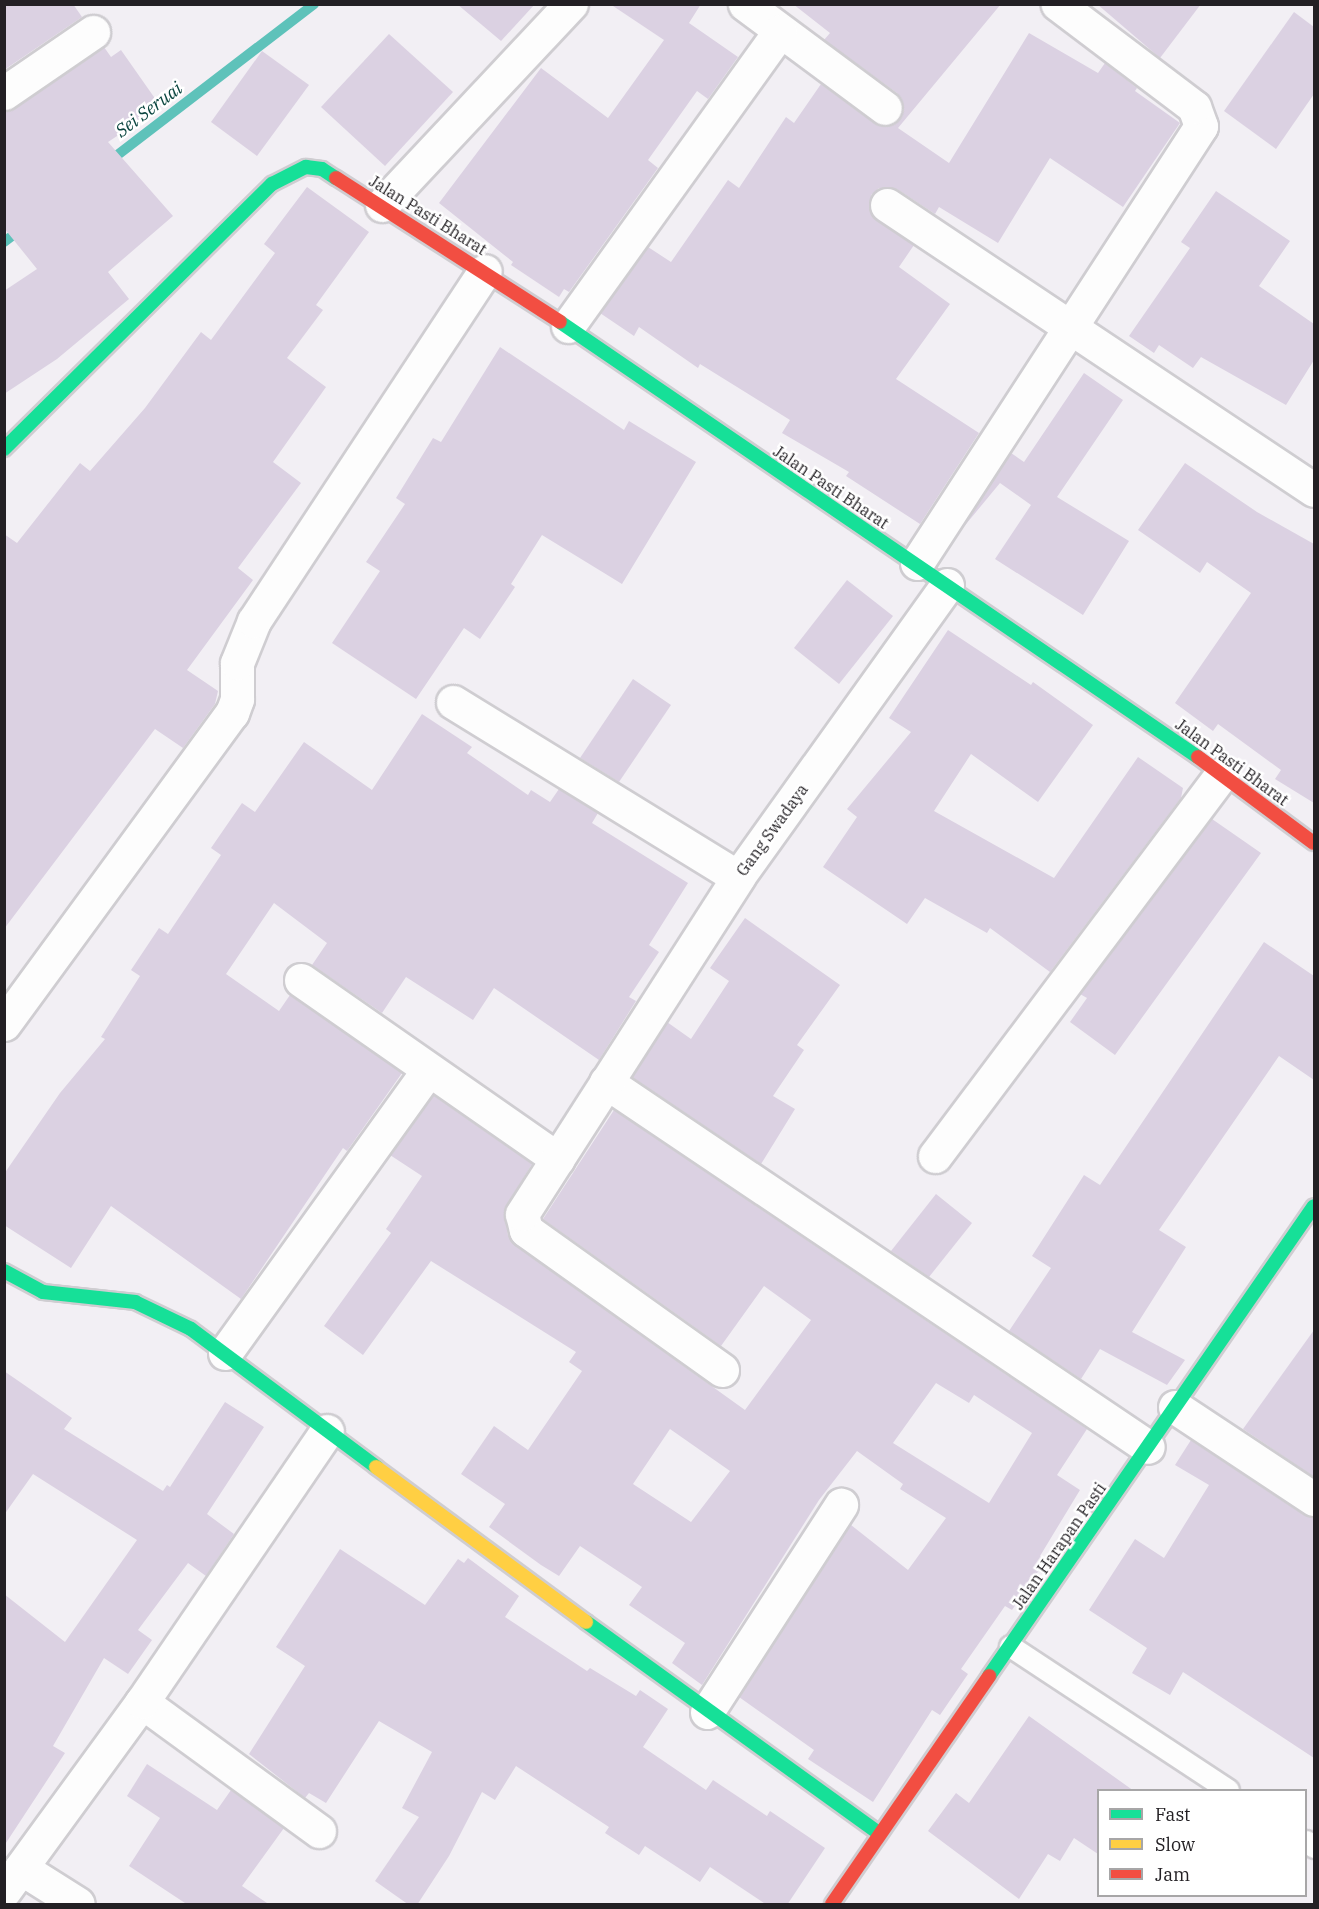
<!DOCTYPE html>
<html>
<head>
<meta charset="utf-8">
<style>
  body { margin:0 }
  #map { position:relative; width:1319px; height:1909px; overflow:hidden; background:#f2eff4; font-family:"IBM Plex Serif",serif }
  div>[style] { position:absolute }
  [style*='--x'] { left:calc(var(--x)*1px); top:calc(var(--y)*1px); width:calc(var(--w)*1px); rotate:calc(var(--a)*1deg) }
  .stream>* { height:10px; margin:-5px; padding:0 5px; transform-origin:5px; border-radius:5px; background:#5ec2ba }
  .building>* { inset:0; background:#dbd1e2 }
  .roads { filter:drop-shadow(2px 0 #cfcdd1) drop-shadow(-2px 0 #cfcdd1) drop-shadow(0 2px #cfcdd1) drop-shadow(0 -2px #cfcdd1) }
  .lane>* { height:21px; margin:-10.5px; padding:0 10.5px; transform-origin:10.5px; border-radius:10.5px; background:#fdfdfd }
  .street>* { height:33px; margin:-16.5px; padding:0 16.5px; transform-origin:16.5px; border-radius:16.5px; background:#fdfdfd }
  .fast>* { height:14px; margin:-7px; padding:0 7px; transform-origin:7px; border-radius:7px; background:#16e098 }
  .slow>* { height:14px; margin:-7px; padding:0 7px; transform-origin:7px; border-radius:7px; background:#ffcf43 }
  .jam>* { height:14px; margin:-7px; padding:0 7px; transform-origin:7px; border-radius:7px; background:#f24e42 }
  span { translate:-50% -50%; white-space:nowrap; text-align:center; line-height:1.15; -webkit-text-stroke:5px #fff; paint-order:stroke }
  .street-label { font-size:16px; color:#232024 }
  .water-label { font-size:18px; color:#0a453f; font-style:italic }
  .frame { position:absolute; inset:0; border:6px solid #232024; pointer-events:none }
  .legend { position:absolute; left:1097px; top:1789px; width:210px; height:108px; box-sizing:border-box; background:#fff; border:2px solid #a7a6a7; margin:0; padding:8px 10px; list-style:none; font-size:18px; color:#232024 }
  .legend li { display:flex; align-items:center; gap:12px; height:30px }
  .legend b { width:30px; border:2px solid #a7a6a7 }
</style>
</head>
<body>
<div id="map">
  <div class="stream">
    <div style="--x:107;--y:163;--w:261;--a:-37.5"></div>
    <div style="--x:4;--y:242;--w:21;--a:-37"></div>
  </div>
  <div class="building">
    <div style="clip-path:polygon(4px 4px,73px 4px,82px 17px,4px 70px)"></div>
    <div style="clip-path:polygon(457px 4px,535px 4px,501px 41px)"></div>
    <div style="clip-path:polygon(610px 4px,701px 4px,689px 23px,738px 57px,708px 99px,697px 91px,648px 160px,658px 168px,569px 292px,564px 289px,559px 297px,511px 265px,513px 262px,439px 203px,541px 68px,608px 118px,664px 40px)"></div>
    <div style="clip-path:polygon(793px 4px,1001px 4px,898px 128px,949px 163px,1029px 33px,1098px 73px,1105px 63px,1137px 88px,1135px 91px,1180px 123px,1123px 207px,1050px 158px,998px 243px,939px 207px,935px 214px,897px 189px,879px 188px,871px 195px,871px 214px,914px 245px,899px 267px,950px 304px,896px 379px,979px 433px,920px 524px,846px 476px,849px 472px,782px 433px,790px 420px,700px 364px,698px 368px,639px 327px,634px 336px,600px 313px,648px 247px,671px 262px,728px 180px,739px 188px,786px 117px,794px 123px,821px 84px,874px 123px,892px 125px,900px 119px,904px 110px,897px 93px,824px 40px,830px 33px)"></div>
    <div style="clip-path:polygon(1097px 4px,1201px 4px,1160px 58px)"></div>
    <div style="clip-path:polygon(1294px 12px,1314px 27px,1314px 94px,1276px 149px,1224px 111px)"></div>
    <div style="clip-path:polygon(389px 34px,453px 92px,385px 166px,321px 107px)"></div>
    <div style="clip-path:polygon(104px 47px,111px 57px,121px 50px,161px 107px,108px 142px,173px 216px,108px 272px,129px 299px,57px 359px,4px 394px,4px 291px,37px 269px,4px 228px,4px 112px)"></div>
    <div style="clip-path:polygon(262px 51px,309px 85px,257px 156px,211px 122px)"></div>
    <div style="clip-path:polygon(307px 187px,369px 232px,316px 305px,323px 310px,287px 358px,326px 387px,273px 462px,301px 483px,238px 568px,253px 580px,187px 670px,218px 691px,215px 704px,183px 748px,155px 729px,4px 929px,4px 534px,17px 543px,80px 463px,90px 471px,145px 408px,201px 332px,211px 340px,275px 253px,264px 244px)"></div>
    <div style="clip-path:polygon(1216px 191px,1290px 241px,1259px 286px,1314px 324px,1314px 360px,1286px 405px,1201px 357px,1193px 368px,1159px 345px,1154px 353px,1129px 336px,1190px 248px,1181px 242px)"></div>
    <div style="clip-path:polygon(500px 347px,624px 430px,629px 421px,696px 462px,622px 584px,542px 535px,511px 584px,515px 587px,480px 639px,464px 628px,416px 699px,332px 643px,380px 571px,366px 562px,405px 504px,396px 498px,433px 438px,441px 442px)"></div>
    <div style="clip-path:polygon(1084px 373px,1123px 400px,1057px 497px,1129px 541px,1083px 615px,995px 559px,1031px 505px,1000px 483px,957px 535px,1011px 453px,1024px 462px)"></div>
    <div style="clip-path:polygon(1185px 463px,1257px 512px,1314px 544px,1314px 803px,1275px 779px,1281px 770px,1218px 724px,1213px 731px,1175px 703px,1251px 593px,1207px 562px,1200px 573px,1138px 530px)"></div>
    <div style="clip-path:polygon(847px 580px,893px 616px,839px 684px,794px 648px)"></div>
    <div style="clip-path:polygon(948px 630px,1031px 685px,1033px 682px,1093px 725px,1038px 802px,971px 754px,934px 811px,1054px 878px,1138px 757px,1183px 788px,1181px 798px,1050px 972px,990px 928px,987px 933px,925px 898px,907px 924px,823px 867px,857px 817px,847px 809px,911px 732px,889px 718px)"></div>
    <div style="clip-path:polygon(633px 679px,671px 705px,619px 782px,580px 758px)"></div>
    <div style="clip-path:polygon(422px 714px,472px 747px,467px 753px,528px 795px,531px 790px,550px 802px,559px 789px,598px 813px,592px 823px,688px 883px,649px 945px,659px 952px,629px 997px,636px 1001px,599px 1060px,494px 988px,473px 1020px,406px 977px,382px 1013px,312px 965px,327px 943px,274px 903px,226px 974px,279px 1011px,290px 995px,402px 1073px,347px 1151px,343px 1148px,241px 1299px,111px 1206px,71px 1268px,4px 1225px,4px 1174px,60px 1093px,105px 1039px,101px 1037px,140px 976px,131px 970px,159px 928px,168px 934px,221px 855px,211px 848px,242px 803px,255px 812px,304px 742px,372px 790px)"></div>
    <div style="clip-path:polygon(1212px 819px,1261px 853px,1115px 1055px,1070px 1022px,1087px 998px,1080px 994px)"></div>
    <div style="clip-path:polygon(745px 918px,840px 985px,797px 1045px,804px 1050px,773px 1096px,795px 1109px,761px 1164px,632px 1077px,667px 1022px,691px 1039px,729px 981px,710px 968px)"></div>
    <div style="clip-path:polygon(1264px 942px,1314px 976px,1314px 1080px,1279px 1056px,1159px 1230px,1186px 1247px,1132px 1332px,1185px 1360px,1167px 1385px,1100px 1349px,1081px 1379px,1009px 1331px,1051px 1268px,1032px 1256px,1084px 1175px,1100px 1185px)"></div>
    <div style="clip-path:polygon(evenodd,433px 1095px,532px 1164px,504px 1211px,508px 1235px,515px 1245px,745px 1410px,811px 1320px,764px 1286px,721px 1346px,543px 1219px,614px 1110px,1087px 1429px,1057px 1475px,1080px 1490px,1040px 1556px,1046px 1560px,1012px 1610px,1005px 1606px,961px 1669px,968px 1674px,940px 1715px,932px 1710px,873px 1802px,808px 1759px,814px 1750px,739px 1697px,851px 1525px,908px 1570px,946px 1518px,900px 1489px,903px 1484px,857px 1451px,819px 1500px,702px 1685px,672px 1663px,685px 1643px,629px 1605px,642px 1587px,580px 1546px,559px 1576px,541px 1565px,489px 1527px,505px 1504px,461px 1474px,494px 1426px,528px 1450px,582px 1371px,569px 1362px,576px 1352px,431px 1261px,363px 1355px,324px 1326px,391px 1233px,386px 1229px,422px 1176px,390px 1155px,433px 1095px,936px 1383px,969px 1403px,974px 1395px,1032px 1433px,989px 1503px,893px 1443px,936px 1383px,433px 1095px,670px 1429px,730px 1471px,691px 1522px,633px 1484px,670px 1429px)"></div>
    <div style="clip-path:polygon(936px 1194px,972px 1223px,929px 1277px,891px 1251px)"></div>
    <div style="clip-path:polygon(1314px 1330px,1314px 1477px,1243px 1429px)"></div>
    <div style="clip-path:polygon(4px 1371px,72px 1418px,64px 1429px,163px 1491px,167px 1485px,170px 1487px,225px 1402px,264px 1427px,207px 1514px,234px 1534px,206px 1576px,188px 1563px,138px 1630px,152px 1640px,128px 1674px,104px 1658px,53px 1746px,65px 1753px,4px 1846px,4px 1594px,65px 1642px,137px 1540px,33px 1474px,4px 1515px)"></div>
    <div style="clip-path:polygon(1191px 1440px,1304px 1515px,1314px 1517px,1314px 1758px,1183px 1672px,1170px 1695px,1132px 1673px,1147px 1648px,1089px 1610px,1135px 1539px,1164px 1558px,1209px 1485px,1175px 1465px)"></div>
    <div style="clip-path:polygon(340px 1549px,425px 1605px,458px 1559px,464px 1563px,468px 1558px,519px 1596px,505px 1617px,587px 1671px,590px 1668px,636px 1696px,640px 1690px,668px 1709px,643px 1747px,706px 1790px,713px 1780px,767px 1816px,770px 1811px,825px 1848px,787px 1905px,767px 1905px,710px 1867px,700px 1882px,645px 1846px,639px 1855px,605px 1833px,609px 1827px,516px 1766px,495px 1800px,482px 1792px,449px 1856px,417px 1905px,409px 1905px,375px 1881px,419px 1817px,402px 1808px,432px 1752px,379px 1721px,326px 1803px,309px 1793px,305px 1798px,249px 1754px,305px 1666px,276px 1647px)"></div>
    <div style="clip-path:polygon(1029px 1716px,1134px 1791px,1098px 1791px,1098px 1854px,1074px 1838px,1060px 1861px,1048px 1854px,1019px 1899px,928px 1831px,956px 1793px,969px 1803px)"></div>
    <div style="clip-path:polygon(147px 1764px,217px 1810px,231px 1790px,284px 1828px,242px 1886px,270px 1905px,188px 1905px,129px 1866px,160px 1818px,127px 1796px)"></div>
  </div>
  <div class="roads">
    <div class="lane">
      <div style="--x:1010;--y:1646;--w:261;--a:33.4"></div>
      <div style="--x:1306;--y:1841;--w:10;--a:37"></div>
    </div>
    <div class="street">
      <div style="--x:745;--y:4;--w:174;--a:36.6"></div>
      <div style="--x:4;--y:93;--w:108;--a:-34.4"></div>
      <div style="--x:382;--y:205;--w:276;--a:-46.8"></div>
      <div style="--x:887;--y:205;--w:513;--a:33.72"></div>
      <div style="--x:568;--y:326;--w:363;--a:-54.3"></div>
      <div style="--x:917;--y:563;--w:521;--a:-56.98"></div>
      <div style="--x:1201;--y:126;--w:20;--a:-110"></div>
      <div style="--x:1194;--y:107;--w:171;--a:-142.9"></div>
      <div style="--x:453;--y:702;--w:334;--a:31.6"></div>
      <div style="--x:301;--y:980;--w:313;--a:34.9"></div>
      <div style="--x:4;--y:1024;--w:386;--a:-53.8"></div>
      <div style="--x:232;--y:713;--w:15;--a:-70"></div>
      <div style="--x:237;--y:699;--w:36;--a:-90"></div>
      <div style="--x:237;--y:663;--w:45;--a:-68"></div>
      <div style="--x:254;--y:621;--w:419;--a:-56.6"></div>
      <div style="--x:606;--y:1082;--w:653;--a:33.96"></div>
      <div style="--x:935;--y:1156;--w:478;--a:-53.1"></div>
      <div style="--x:225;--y:1353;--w:348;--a:-54.3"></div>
      <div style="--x:722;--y:1370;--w:241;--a:-144.5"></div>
      <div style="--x:526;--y:1230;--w:16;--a:-104"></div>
      <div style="--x:522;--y:1214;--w:400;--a:-57.3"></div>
      <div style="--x:738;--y:877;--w:359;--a:-54.4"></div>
      <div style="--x:1175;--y:1407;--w:167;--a:33.5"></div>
      <div style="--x:142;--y:1702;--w:219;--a:36.1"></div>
      <div style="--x:707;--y:1712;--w:247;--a:-57.1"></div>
      <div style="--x:21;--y:1868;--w:67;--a:32.3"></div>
      <div style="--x:4;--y:1891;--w:234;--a:-53.9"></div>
      <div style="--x:142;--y:1702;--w:328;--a:-55.7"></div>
    </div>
    <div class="fast">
      <div style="--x:560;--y:322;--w:772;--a:34.29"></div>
      <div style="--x:4;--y:449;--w:377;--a:-44.7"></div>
      <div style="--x:272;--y:184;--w:38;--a:-27"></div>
      <div style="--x:306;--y:167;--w:16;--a:7"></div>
      <div style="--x:322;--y:169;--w:17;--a:33"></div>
      <div style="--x:4;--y:1271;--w:44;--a:28.3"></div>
      <div style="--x:43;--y:1292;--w:93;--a:6.2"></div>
      <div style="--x:135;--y:1302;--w:62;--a:25.7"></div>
      <div style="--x:191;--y:1329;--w:231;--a:36.7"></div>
      <div style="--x:586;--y:1622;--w:362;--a:35.8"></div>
      <div style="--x:989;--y:1676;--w:571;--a:-55.34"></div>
    </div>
    <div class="slow">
      <div style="--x:376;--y:1467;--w:261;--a:36.4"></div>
    </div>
    <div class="jam">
      <div style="--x:336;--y:178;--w:266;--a:32.7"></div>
      <div style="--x:1198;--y:757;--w:144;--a:36.6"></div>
      <div style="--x:832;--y:1904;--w:277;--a:-55.4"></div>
    </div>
  </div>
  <div class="street-label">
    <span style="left:428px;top:215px;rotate:32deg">Jalan Pasti Bharat</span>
    <span style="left:831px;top:487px;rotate:34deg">Jalan Pasti Bharat</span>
    <span style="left:1232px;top:762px;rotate:36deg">Jalan Pasti Bharat</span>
    <span style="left:772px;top:830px;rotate:-54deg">Gang Swadaya</span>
    <span style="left:1059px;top:1546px;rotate:-55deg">Jalan Harapan Pasti</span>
  </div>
  <div class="water-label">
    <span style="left:149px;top:110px;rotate:-37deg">Sei Seruai</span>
  </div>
  <div class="frame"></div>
  <ul class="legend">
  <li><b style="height:8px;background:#16e098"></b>Fast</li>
  <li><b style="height:8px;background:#ffcf43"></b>Slow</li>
  <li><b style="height:8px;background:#f24e42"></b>Jam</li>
  </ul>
</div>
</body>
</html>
